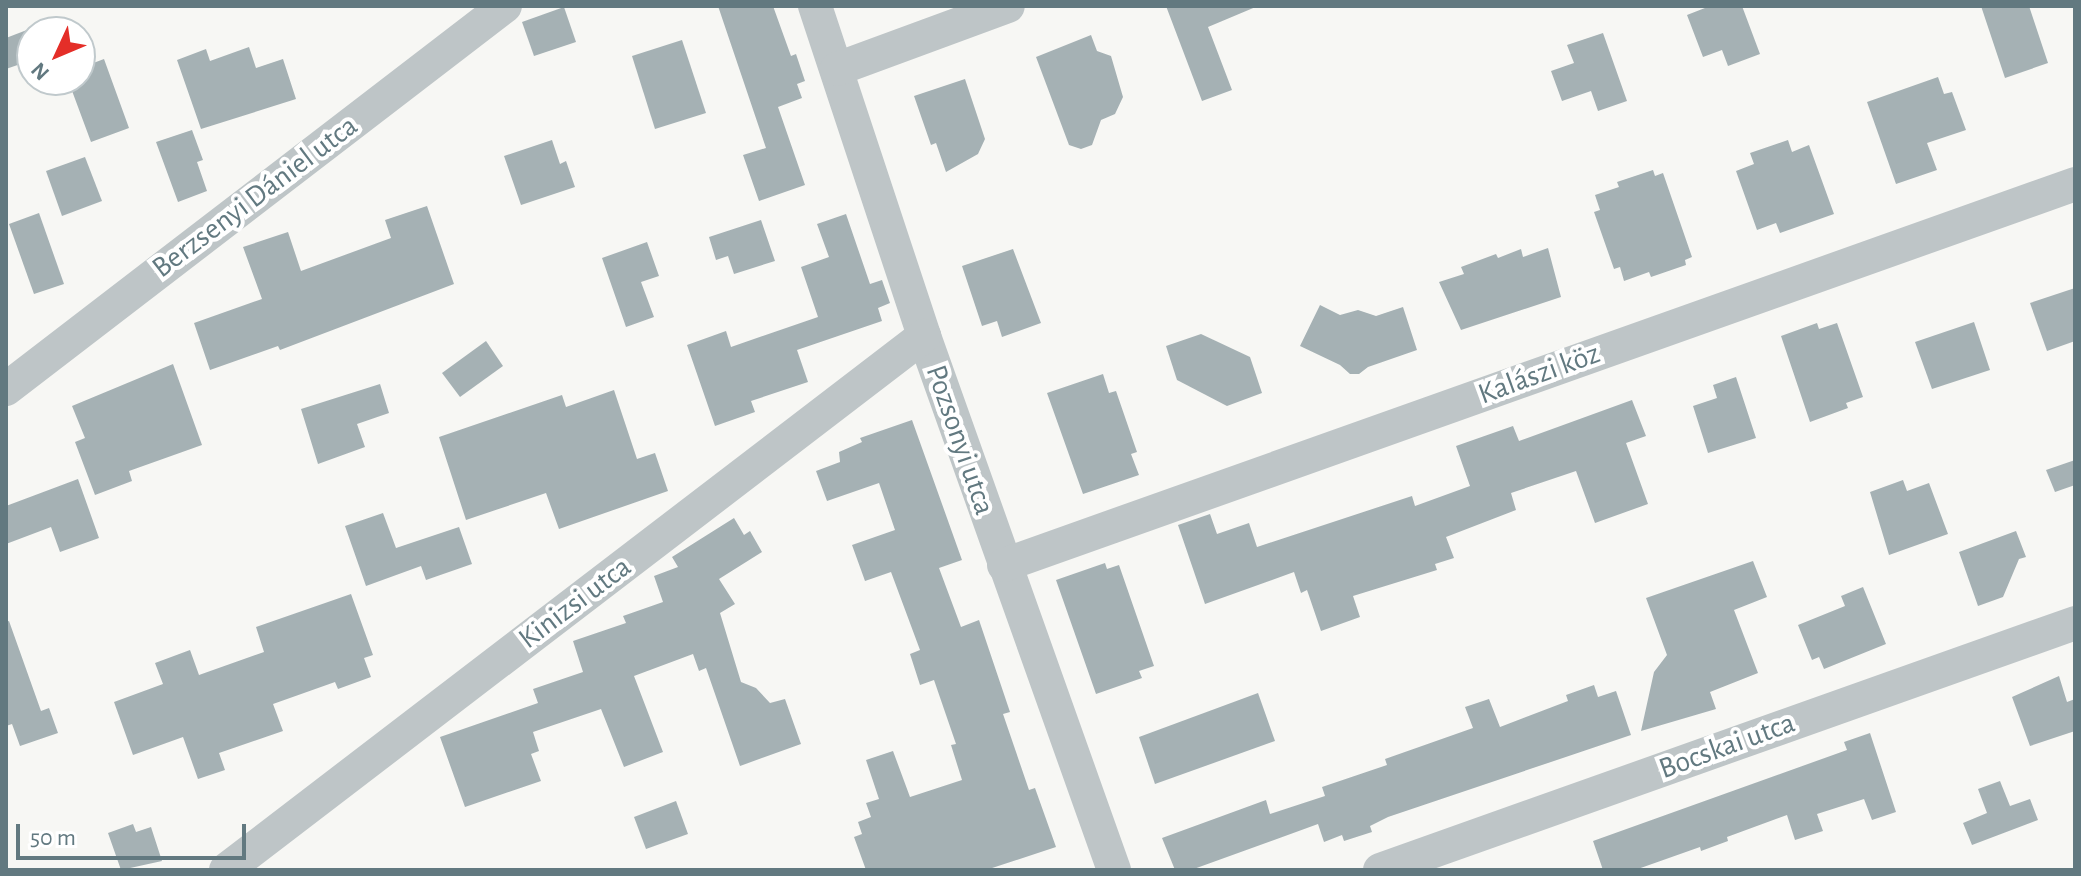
<!DOCTYPE html>
<html>
<head>
<meta charset="utf-8">
<style>
  body { margin:0 }
  #map { position:relative; width:2081px; height:876px; overflow:hidden; background:#f7f7f4; font-family:"Alegreya Sans",sans-serif }
  div>[style] { position:absolute }
  [style*='--x'] { left:calc(var(--x)*1px); top:calc(var(--y)*1px); width:calc(var(--w)*1px); rotate:calc(var(--a)*1deg) }
  .building>* { inset:0; background:#a5b1b4 }
  .minor>* { height:34px; margin:-17px; padding:0 17px; transform-origin:17px; border-radius:17px; background:#bec5c7 }
  span { translate:-50% -50%; white-space:nowrap; text-align:center; line-height:1.15; -webkit-text-stroke:8px #fff; paint-order:stroke }
  .street-label { font-size:30px; color:#627980 }
  .frame { position:absolute; inset:0; border:8px solid #627980; pointer-events:none }
  .north { position:absolute; left:16px; top:16px; width:80px; height:80px; box-sizing:border-box; background:#fff; border:2px solid #c0c9cc; border-radius:50%; rotate:226deg; font-size:22px; font-weight:700; line-height:32px; text-align:center; color:#627980 }
  .north::after { content:''; display:block; margin:auto; width:28px; height:36px; background:#e42e28; clip-path:polygon(50% 0,100% 100%,50% 72%,0 100%) }
  .scale { position:absolute; left:16px; top:824px; width:230px; height:36px; box-sizing:border-box; border:4px solid #627980; border-top:0; padding-left:10px; font-size:24px; line-height:28px; white-space:nowrap; color:#627980; -webkit-text-stroke:6px #fff; paint-order:stroke }
</style>
</head>
<body>
<div id="map">
  <div class="building">
    <div style="clip-path:polygon(718px 6px,773px 6px,791px 56px,796px 54px,805px 81px,797px 84px,802px 98px,778px 107px,805px 185px,759px 201px,743px 155px,766px 148px)"></div>
    <div style="clip-path:polygon(1166px 6px,1258px 6px,1208px 27px,1232px 90px,1202px 101px)"></div>
    <div style="clip-path:polygon(1710px 6px,1742px 6px,1760px 54px,1728px 66px,1722px 50px,1703px 57px,1687px 15px)"></div>
    <div style="clip-path:polygon(1981px 6px,2029px 6px,2048px 63px,2005px 78px)"></div>
    <div style="clip-path:polygon(564px 7px,576px 42px,534px 56px,522px 22px)"></div>
    <div style="clip-path:polygon(32px 28px,32px 60px,6px 69px,6px 38px)"></div>
    <div style="clip-path:polygon(1603px 33px,1627px 101px,1598px 111px,1591px 91px,1562px 101px,1551px 71px,1574px 63px,1567px 45px)"></div>
    <div style="clip-path:polygon(1091px 35px,1097px 51px,1111px 56px,1123px 97px,1115px 114px,1101px 120px,1092px 145px,1081px 149px,1069px 145px,1036px 57px)"></div>
    <div style="clip-path:polygon(682px 40px,706px 113px,655px 129px,632px 56px)"></div>
    <div style="clip-path:polygon(249px 47px,256px 68px,283px 59px,296px 99px,201px 129px,177px 60px,206px 49px,210px 61px)"></div>
    <div style="clip-path:polygon(104px 59px,129px 128px,91px 142px,68px 80px,80px 80px,80px 68px)"></div>
    <div style="clip-path:polygon(1938px 77px,1944px 94px,1952px 92px,1966px 130px,1927px 143px,1937px 170px,1896px 184px,1867px 102px)"></div>
    <div style="clip-path:polygon(965px 79px,985px 139px,978px 154px,946px 172px,936px 143px,931px 145px,914px 96px)"></div>
    <div style="clip-path:polygon(192px 130px,203px 160px,197px 162px,207px 191px,178px 202px,156px 142px)"></div>
    <div style="clip-path:polygon(552px 140px,560px 164px,566px 161px,575px 187px,521px 205px,504px 156px)"></div>
    <div style="clip-path:polygon(1788px 140px,1792px 152px,1809px 145px,1834px 214px,1780px 233px,1776px 223px,1757px 230px,1736px 171px,1754px 164px,1750px 153px)"></div>
    <div style="clip-path:polygon(85px 157px,102px 201px,62px 216px,46px 171px)"></div>
    <div style="clip-path:polygon(1653px 170px,1655px 176px,1663px 173px,1692px 257px,1685px 260px,1686px 265px,1651px 277px,1649px 272px,1624px 281px,1620px 267px,1614px 269px,1594px 212px,1600px 210px,1595px 195px,1619px 187px,1617px 182px)"></div>
    <div style="clip-path:polygon(427px 206px,454px 284px,280px 350px,278px 346px,210px 370px,194px 323px,262px 299px,243px 247px,288px 232px,301px 271px,391px 238px,385px 220px)"></div>
    <div style="clip-path:polygon(39px 213px,64px 284px,34px 294px,9px 224px)"></div>
    <div style="clip-path:polygon(846px 214px,870px 284px,882px 280px,890px 303px,878px 308px,882px 321px,797px 350px,808px 382px,751px 401px,755px 412px,715px 426px,687px 345px,726px 331px,731px 347px,818px 317px,801px 267px,829px 257px,817px 224px)"></div>
    <div style="clip-path:polygon(761px 220px,775px 261px,734px 274px,728px 256px,716px 260px,709px 237px)"></div>
    <div style="clip-path:polygon(647px 242px,659px 276px,641px 282px,654px 317px,626px 327px,602px 258px)"></div>
    <div style="clip-path:polygon(1548px 248px,1561px 297px,1461px 330px,1439px 282px,1464px 274px,1461px 267px,1496px 254px,1498px 258px,1521px 249px,1523px 257px)"></div>
    <div style="clip-path:polygon(1013px 249px,1041px 323px,1002px 337px,997px 321px,982px 326px,962px 266px)"></div>
    <div style="clip-path:polygon(2075px 288px,2075px 341px,2047px 351px,2030px 303px)"></div>
    <div style="clip-path:polygon(1320px 305px,1340px 315px,1358px 310px,1376px 316px,1403px 307px,1417px 350px,1368px 367px,1359px 374px,1350px 374px,1340px 365px,1300px 346px)"></div>
    <div style="clip-path:polygon(1974px 322px,1990px 370px,1932px 389px,1915px 342px)"></div>
    <div style="clip-path:polygon(1817px 323px,1819px 329px,1837px 323px,1863px 397px,1846px 403px,1848px 408px,1810px 422px,1781px 336px)"></div>
    <div style="clip-path:polygon(1201px 334px,1250px 357px,1262px 393px,1227px 406px,1177px 380px,1166px 346px)"></div>
    <div style="clip-path:polygon(486px 341px,503px 366px,460px 397px,442px 373px)"></div>
    <div style="clip-path:polygon(173px 364px,202px 445px,129px 471px,132px 481px,95px 495px,75px 442px,85px 438px,72px 406px)"></div>
    <div style="clip-path:polygon(1103px 374px,1109px 393px,1116px 391px,1137px 452px,1131px 454px,1139px 475px,1083px 494px,1047px 393px)"></div>
    <div style="clip-path:polygon(1736px 377px,1756px 438px,1708px 453px,1693px 406px,1717px 398px,1713px 385px)"></div>
    <div style="clip-path:polygon(380px 384px,389px 413px,357px 424px,365px 447px,318px 464px,301px 409px)"></div>
    <div style="clip-path:polygon(614px 390px,637px 459px,655px 453px,668px 491px,559px 529px,546px 493px,466px 520px,439px 437px,562px 395px,566px 407px)"></div>
    <div style="clip-path:polygon(1632px 400px,1646px 436px,1626px 443px,1648px 504px,1595px 523px,1576px 471px,1511px 493px,1516px 510px,1446px 537px,1454px 558px,1435px 564px,1437px 570px,1353px 596px,1360px 617px,1321px 631px,1307px 590px,1301px 593px,1294px 572px,1205px 604px,1178px 525px,1210px 514px,1217px 534px,1249px 523px,1257px 547px,1412px 496px,1415px 506px,1470px 486px,1456px 446px,1513px 426px,1519px 441px)"></div>
    <div style="clip-path:polygon(912px 420px,962px 560px,939px 568px,961px 627px,979px 620px,1010px 712px,1003px 714px,1029px 790px,1035px 788px,1056px 847px,986px 870px,866px 870px,854px 837px,862px 834px,858px 822px,871px 817px,866px 803px,879px 799px,866px 760px,893px 751px,910px 797px,962px 780px,951px 745px,956px 744px,934px 680px,920px 685px,910px 654px,920px 650px,891px 572px,865px 581px,852px 545px,895px 530px,879px 483px,827px 501px,816px 471px,840px 462px,839px 452px,862px 442px,860px 438px)"></div>
    <div style="clip-path:polygon(2075px 460px,2075px 485px,2055px 492px,2046px 470px)"></div>
    <div style="clip-path:polygon(78px 479px,99px 538px,60px 552px,51px 527px,6px 544px,6px 506px)"></div>
    <div style="clip-path:polygon(1903px 480px,1907px 491px,1929px 483px,1948px 534px,1889px 555px,1870px 492px)"></div>
    <div style="clip-path:polygon(383px 513px,396px 548px,459px 527px,472px 564px,426px 580px,421px 566px,366px 586px,345px 526px)"></div>
    <div style="clip-path:polygon(734px 518px,744px 535px,750px 531px,762px 552px,719px 579px,735px 604px,720px 613px,741px 682px,756px 688px,770px 703px,785px 699px,801px 744px,740px 766px,706px 668px,699px 671px,693px 654px,634px 676px,663px 752px,624px 767px,601px 709px,533px 732px,539px 751px,531px 754px,541px 781px,465px 807px,440px 737px,538px 703px,533px 689px,583px 672px,573px 641px,626px 623px,623px 616px,663px 602px,654px 576px,678px 567px,672px 557px)"></div>
    <div style="clip-path:polygon(2016px 531px,2026px 557px,2019px 559px,2003px 597px,1978px 606px,1959px 552px)"></div>
    <div style="clip-path:polygon(1753px 561px,1767px 597px,1734px 610px,1758px 673px,1710px 692px,1716px 709px,1641px 731px,1654px 672px,1667px 655px,1646px 598px)"></div>
    <div style="clip-path:polygon(1105px 563px,1107px 569px,1119px 565px,1154px 666px,1139px 671px,1142px 678px,1096px 694px,1056px 580px)"></div>
    <div style="clip-path:polygon(1863px 587px,1886px 644px,1824px 669px,1819px 657px,1812px 660px,1798px 625px,1845px 606px,1841px 596px)"></div>
    <div style="clip-path:polygon(351px 594px,373px 655px,364px 658px,371px 677px,338px 689px,335px 682px,273px 704px,283px 731px,219px 753px,225px 770px,198px 779px,183px 737px,133px 755px,114px 702px,163px 684px,155px 663px,190px 650px,199px 675px,264px 652px,256px 627px)"></div>
    <div style="clip-path:polygon(9px 621px,41px 711px,49px 708px,58px 733px,20px 746px,12px 724px,6px 726px,6px 622px)"></div>
    <div style="clip-path:polygon(2059px 676px,2067px 702px,2075px 699px,2075px 731px,2030px 746px,2012px 697px)"></div>
    <div style="clip-path:polygon(1594px 685px,1598px 697px,1616px 691px,1631px 735px,1388px 817px,1370px 826px,1372px 832px,1344px 841px,1342px 835px,1324px 842px,1318px 824px,1191px 870px,1175px 870px,1162px 838px,1266px 800px,1270px 814px,1325px 796px,1322px 787px,1387px 765px,1385px 759px,1473px 728px,1465px 707px,1489px 699px,1500px 727px,1568px 701px,1566px 695px)"></div>
    <div style="clip-path:polygon(1258px 693px,1275px 741px,1155px 784px,1139px 737px)"></div>
    <div style="clip-path:polygon(1870px 733px,1896px 812px,1872px 820px,1864px 799px,1817px 814px,1823px 831px,1795px 840px,1787px 815px,1727px 837px,1728px 841px,1701px 851px,1700px 847px,1635px 870px,1603px 870px,1593px 841px,1847px 750px,1844px 742px)"></div>
    <div style="clip-path:polygon(2000px 781px,2010px 806px,2030px 799px,2038px 820px,1972px 845px,1963px 823px,1987px 813px,1978px 789px)"></div>
    <div style="clip-path:polygon(676px 801px,688px 834px,646px 849px,634px 817px)"></div>
    <div style="clip-path:polygon(133px 824px,136px 832px,151px 827px,162px 861px,121px 870px,108px 833px)"></div>
  </div>
  <div class="minor">
    <div style="--x:815;--y:6;--w:348;--a:71.7"></div>
    <div style="--x:924;--y:336;--w:567;--a:70.41"></div>
    <div style="--x:837;--y:69;--w:182;--a:-20.2"></div>
    <div style="--x:6;--y:389;--w:629;--a:-37.51"></div>
    <div style="--x:1004;--y:565;--w:1137;--a:-19.58"></div>
    <div style="--x:226;--y:870;--w:879;--a:-37.42"></div>
    <div style="--x:1380;--y:870;--w:738;--a:-19.56"></div>
  </div>
  <div class="street-label">
    <span style="left:255px;top:197px;rotate:-37deg">Berzsenyi Dániel utca</span>
    <span style="left:1539px;top:374px;rotate:-20deg">Kalászi köz</span>
    <span style="left:960px;top:440px;rotate:71deg">Pozsonyi utca</span>
    <span style="left:575px;top:603px;rotate:-37deg">Kinizsi utca</span>
    <span style="left:1727px;top:746px;rotate:-20deg">Bocskai utca</span>
  </div>
  <div class="frame"></div>
  <div class="north">N</div>
  <div class="scale">50 m</div>
</div>
</body>
</html>
